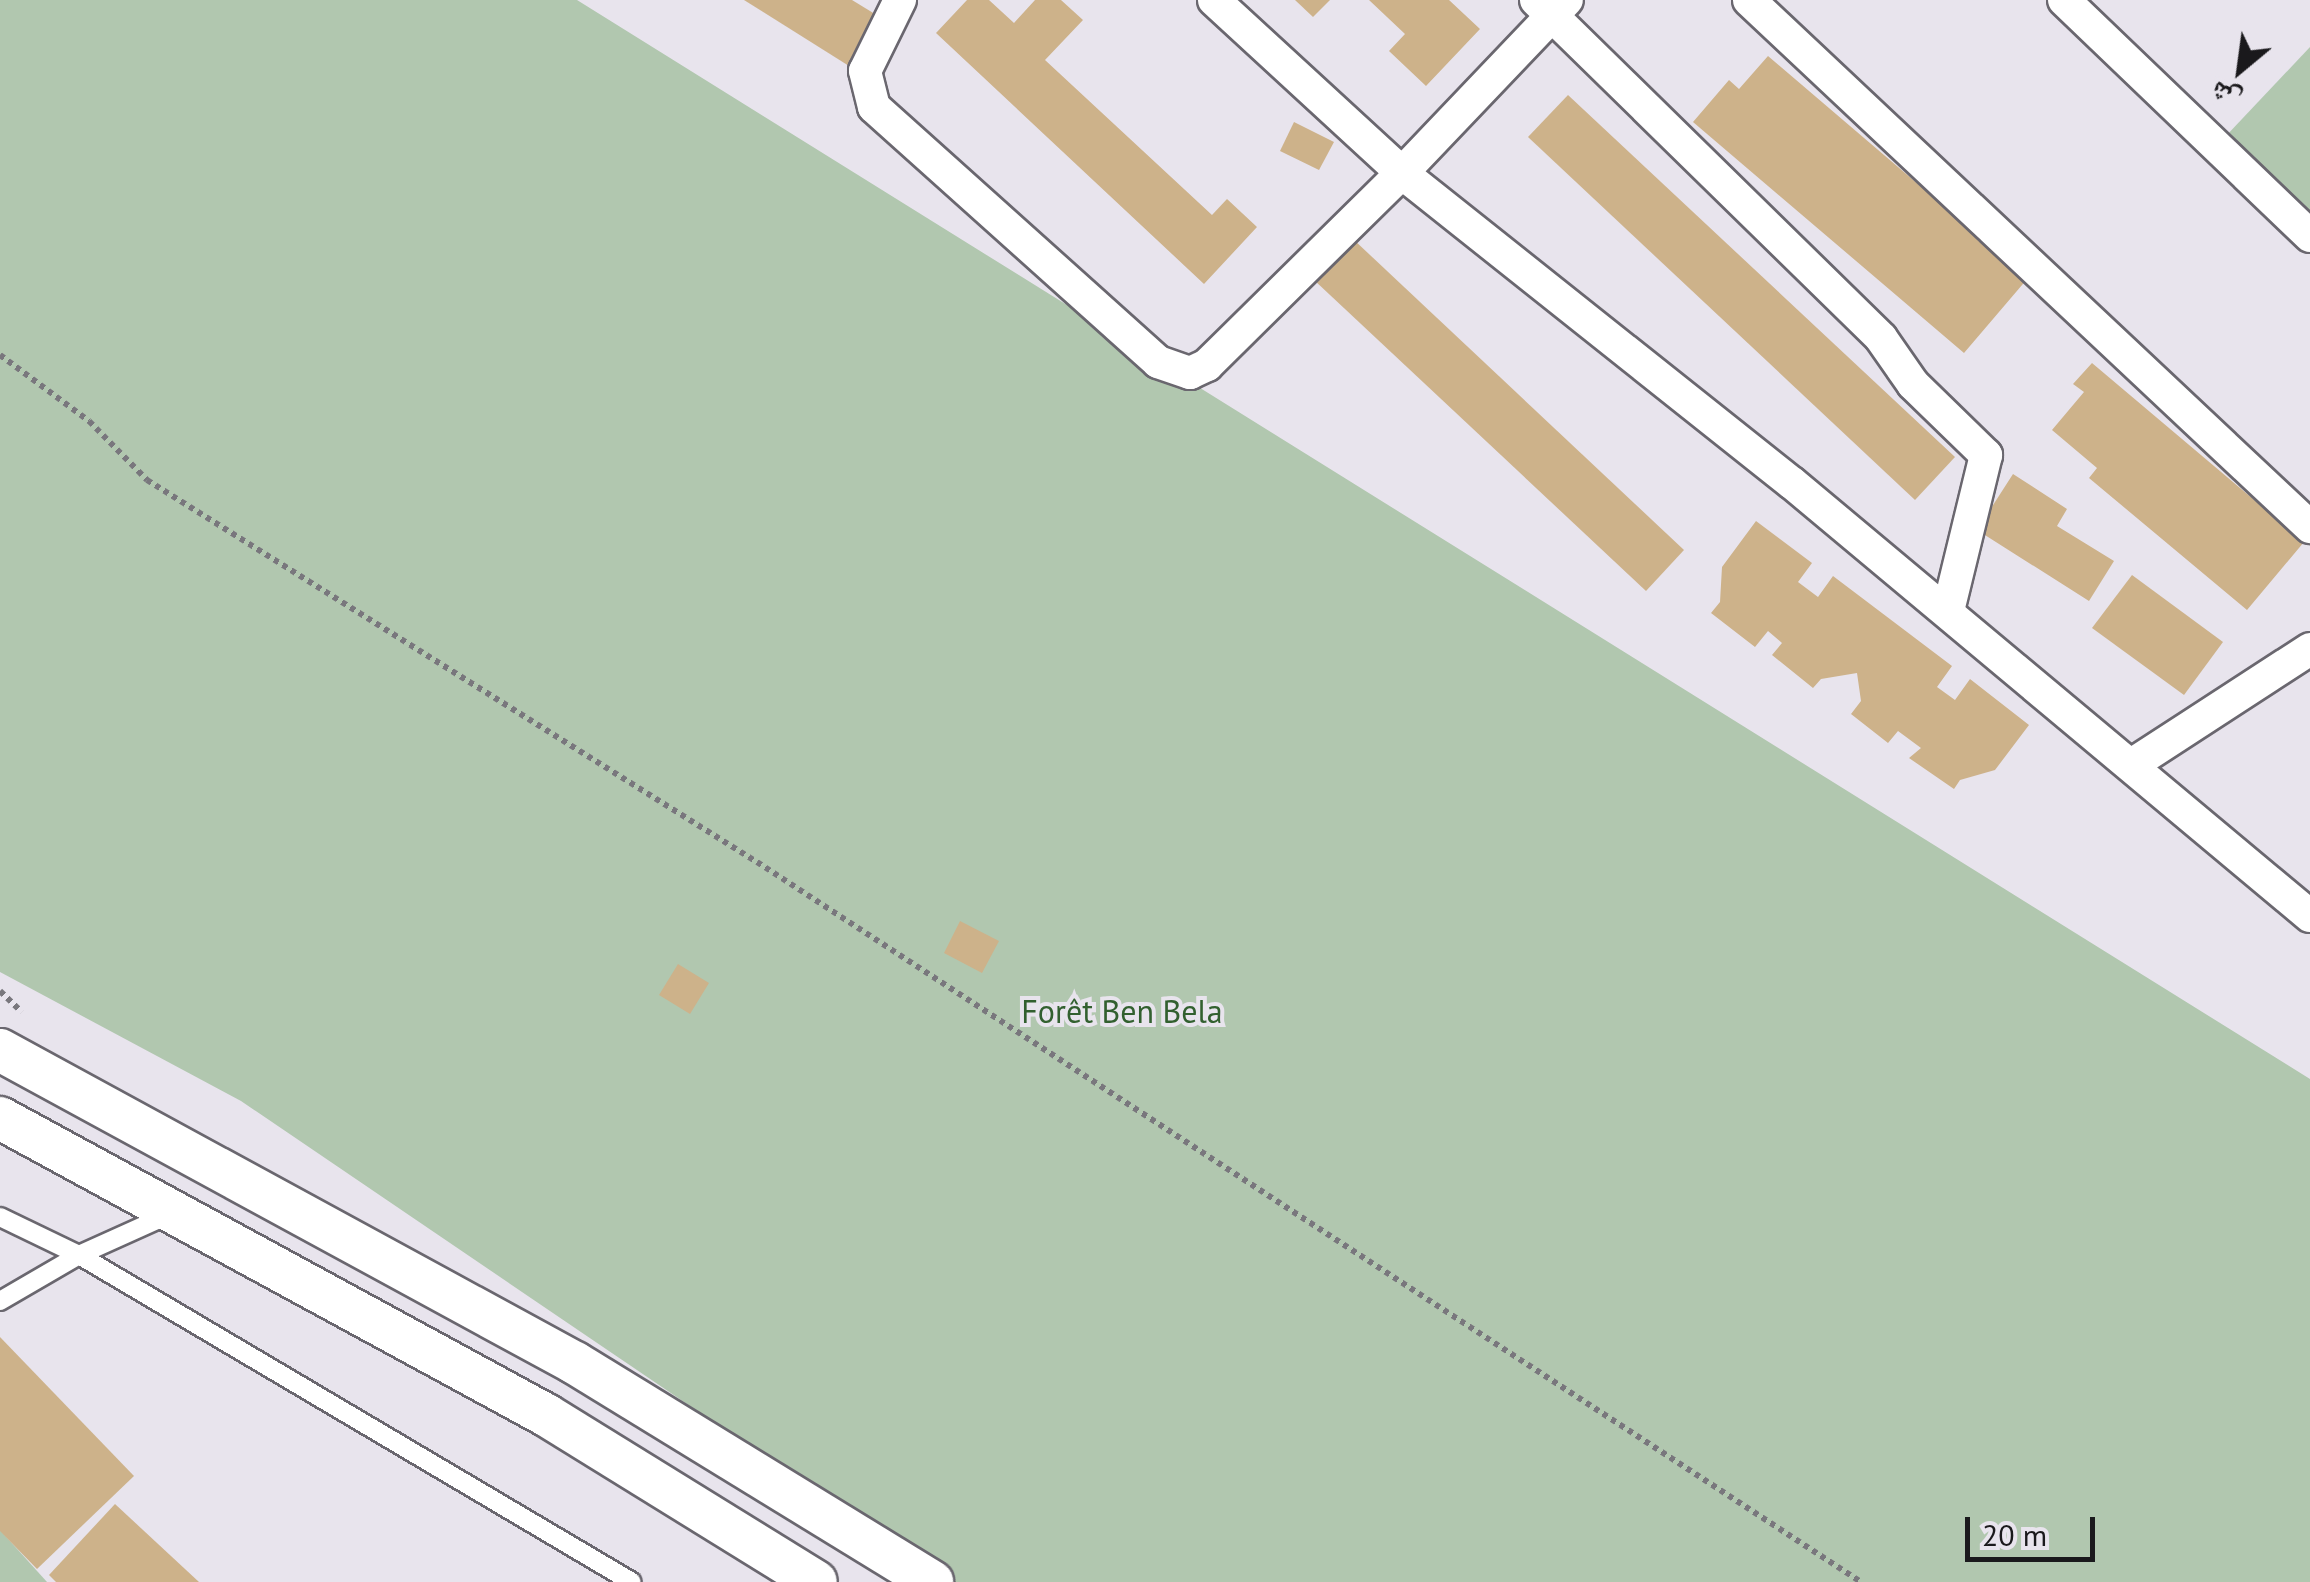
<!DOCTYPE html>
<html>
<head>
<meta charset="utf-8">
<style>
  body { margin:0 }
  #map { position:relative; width:2310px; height:1582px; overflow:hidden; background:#e8e4ed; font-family:"PT Sans","Noto Naskh Arabic",sans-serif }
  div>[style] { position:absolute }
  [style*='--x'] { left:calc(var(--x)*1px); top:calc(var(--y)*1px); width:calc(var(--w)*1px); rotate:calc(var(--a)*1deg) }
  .green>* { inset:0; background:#b1c7af }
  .building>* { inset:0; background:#cdb28a }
  .path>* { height:6px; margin-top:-3px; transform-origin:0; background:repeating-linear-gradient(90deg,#79777d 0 5px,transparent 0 10px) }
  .roads { filter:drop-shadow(2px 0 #6a676f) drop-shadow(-2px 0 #6a676f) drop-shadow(0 2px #6a676f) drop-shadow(0 -2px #6a676f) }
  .service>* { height:18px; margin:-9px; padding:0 9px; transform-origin:9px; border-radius:9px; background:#fff }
  .minor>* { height:32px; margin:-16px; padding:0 16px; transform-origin:16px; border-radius:16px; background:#fff }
  .tertiary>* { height:42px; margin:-21px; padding:0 21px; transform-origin:21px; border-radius:21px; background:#fff }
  span { translate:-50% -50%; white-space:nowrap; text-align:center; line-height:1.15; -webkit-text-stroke:8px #e8e4ed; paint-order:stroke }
  .park-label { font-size:32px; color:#32602f }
  .north { position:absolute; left:2190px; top:20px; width:100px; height:100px; -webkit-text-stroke:8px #e8e4ed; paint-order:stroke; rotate:209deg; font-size:28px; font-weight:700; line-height:40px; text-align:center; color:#1a191c }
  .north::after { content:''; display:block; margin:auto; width:35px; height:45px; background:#1a191c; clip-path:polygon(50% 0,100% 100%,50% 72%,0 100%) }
  .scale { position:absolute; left:1965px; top:1517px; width:130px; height:45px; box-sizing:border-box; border:5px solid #1a191c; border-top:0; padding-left:12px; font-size:30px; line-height:35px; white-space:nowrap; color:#1a191c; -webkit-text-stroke:8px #e8e4ed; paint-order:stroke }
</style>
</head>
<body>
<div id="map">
  <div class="green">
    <div style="clip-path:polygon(0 0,577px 0,2310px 1079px,2310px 1582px,949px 1582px,241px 1101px,0 972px)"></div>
    <div style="clip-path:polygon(2310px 47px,2310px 214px,2225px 137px)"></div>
    <div style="clip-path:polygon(0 1530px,47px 1582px,0 1582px)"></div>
  </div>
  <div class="building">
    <div style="clip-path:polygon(744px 0,852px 0,888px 22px,857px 71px)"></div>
    <div style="clip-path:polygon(967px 0,989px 0,1014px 23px,1035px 0,1061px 0,1083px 20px,1045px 60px,1212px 215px,1227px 199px,1257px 227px,1204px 284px,936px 33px)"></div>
    <div style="clip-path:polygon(1295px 0,1330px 0,1313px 17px)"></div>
    <div style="clip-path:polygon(1369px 0,1449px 0,1480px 29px,1426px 86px,1389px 51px,1405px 34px)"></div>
    <div style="clip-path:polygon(1768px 56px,2028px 278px,1964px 353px,1693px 122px,1729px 80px,1739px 89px)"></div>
    <div style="clip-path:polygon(1568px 95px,1955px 457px,1915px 500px,1528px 137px)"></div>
    <div style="clip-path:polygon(1294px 122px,1334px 142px,1319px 170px,1280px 151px)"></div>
    <div style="clip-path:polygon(1353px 239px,1684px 550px,1646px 591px,1314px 280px)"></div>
    <div style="clip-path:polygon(2092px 363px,2304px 542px,2247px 610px,2089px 478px,2097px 468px,2052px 430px,2084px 392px,2073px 384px)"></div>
    <div style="clip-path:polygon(2013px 474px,2067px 509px,2057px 526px,2114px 561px,2089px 601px,1977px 530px)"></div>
    <div style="clip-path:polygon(1756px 521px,1812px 563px,1798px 582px,1818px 597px,1833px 576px,1952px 666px,1937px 687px,1955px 700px,1970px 679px,2029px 725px,1995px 770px,1960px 780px,1954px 789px,1909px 758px,1921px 748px,1898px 731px,1888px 743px,1851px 714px,1861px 701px,1857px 673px,1821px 679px,1813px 688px,1772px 655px,1782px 643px,1768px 631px,1755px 647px,1711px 613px,1720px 602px,1722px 567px)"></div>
    <div style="clip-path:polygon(2132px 575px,2223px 642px,2184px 695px,2092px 628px)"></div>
    <div style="clip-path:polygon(960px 921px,999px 941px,982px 973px,944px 953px)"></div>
    <div style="clip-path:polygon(678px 964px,709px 983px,690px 1014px,659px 995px)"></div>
    <div style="clip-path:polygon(0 1337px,134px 1476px,37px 1569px,0 1531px)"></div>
    <div style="clip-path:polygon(115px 1504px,199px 1582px,56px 1582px,49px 1575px)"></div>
  </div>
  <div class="path">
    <div style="--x:0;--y:355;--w:111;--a:36.6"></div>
    <div style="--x:89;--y:421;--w:83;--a:45.5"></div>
    <div style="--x:147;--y:480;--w:720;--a:32.06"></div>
    <div style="--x:757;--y:862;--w:1318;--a:33.11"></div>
    <div style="--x:0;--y:991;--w:30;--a:44"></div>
  </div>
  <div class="roads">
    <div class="service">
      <div style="--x:0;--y:1217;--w:88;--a:25.7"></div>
      <div style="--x:79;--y:1255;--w:642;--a:30.6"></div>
      <div style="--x:0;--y:1301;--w:91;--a:-30.2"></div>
      <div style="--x:79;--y:1255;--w:98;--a:-24.2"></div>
    </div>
    <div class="minor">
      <div style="--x:900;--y:0;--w:79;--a:116.2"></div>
      <div style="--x:865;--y:71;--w:37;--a:76"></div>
      <div style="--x:874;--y:107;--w:382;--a:41.9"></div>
      <div style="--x:1158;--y:362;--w:34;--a:19"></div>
      <div style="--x:1190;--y:373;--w:19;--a:-25"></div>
      <div style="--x:1207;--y:365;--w:274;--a:-44.6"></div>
      <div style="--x:1402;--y:173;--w:239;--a:-46.4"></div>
      <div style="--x:1214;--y:0;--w:255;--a:42.6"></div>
      <div style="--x:1402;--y:173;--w:498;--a:38.5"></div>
      <div style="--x:1792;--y:483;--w:675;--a:39.89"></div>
      <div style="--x:1536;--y:0;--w:483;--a:44.4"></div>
      <div style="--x:1881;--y:338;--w:56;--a:55.2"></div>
      <div style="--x:1913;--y:384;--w:102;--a:44.2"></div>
      <div style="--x:1986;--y:455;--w:161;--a:103.7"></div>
      <div style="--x:1749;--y:0;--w:770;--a:43.21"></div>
      <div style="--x:2064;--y:0;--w:341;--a:43.8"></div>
      <div style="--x:2133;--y:764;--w:211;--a:-33"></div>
    </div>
    <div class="tertiary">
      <div style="--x:0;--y:1050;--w:655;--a:28.56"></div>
      <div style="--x:575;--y:1363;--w:419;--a:31.5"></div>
      <div style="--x:0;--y:1118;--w:622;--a:28.54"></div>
      <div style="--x:546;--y:1415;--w:317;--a:31.7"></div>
    </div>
  </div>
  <div class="park-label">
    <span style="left:1122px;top:1011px">Forêt Ben Bela</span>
  </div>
  <div class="north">ش</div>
  <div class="scale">20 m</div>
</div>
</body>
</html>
